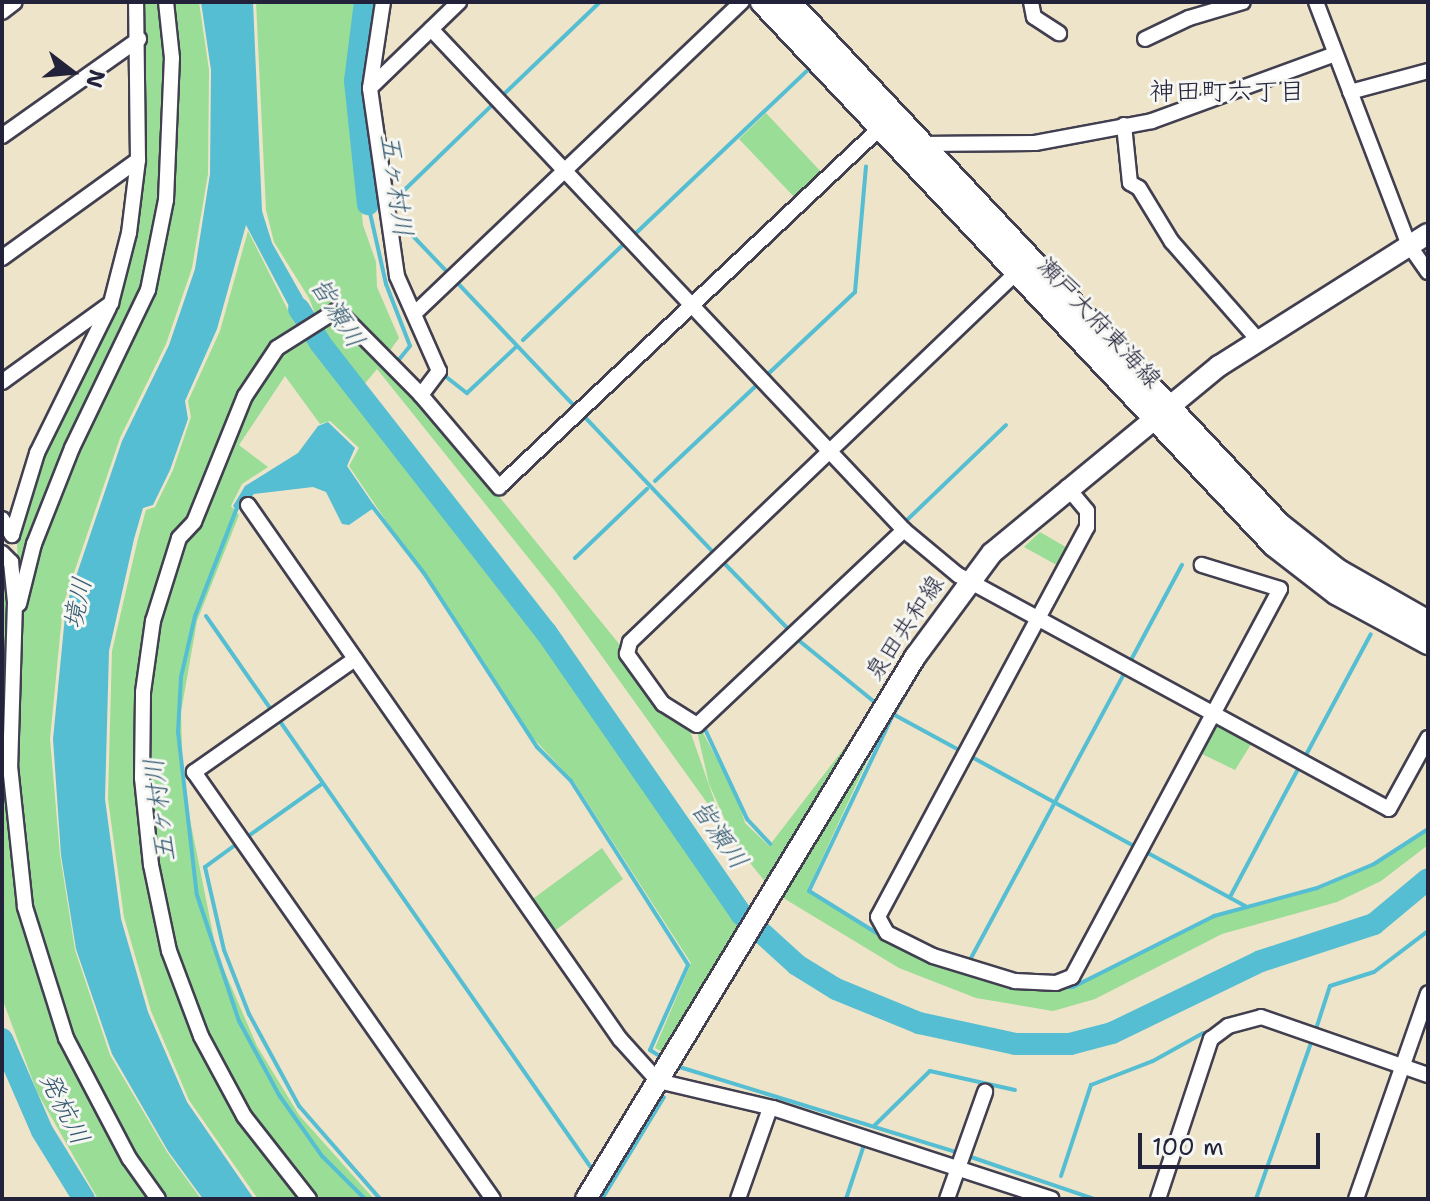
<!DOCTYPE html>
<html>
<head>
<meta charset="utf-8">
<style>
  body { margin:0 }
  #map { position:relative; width:1430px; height:1201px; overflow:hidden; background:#eee4c9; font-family:"Shantell Sans","Klee One",sans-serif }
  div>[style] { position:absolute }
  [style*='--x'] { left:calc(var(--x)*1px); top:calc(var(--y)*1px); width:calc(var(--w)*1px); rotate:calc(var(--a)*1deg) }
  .green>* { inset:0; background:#99dd96 }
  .water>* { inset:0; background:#55bed2 }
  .stream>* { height:4px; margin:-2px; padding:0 2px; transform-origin:2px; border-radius:2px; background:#55bed2 }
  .river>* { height:22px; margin:-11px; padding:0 11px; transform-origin:11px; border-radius:11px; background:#55bed2 }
  .roads { filter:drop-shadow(2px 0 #413f50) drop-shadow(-2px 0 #413f50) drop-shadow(0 2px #413f50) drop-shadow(0 -2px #413f50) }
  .street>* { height:14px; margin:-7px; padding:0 7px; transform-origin:7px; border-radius:7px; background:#fff }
  .secondary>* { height:20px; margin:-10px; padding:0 10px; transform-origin:10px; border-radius:10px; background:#fff }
  .primary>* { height:22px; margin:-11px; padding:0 11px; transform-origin:11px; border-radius:11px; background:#fff }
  span { translate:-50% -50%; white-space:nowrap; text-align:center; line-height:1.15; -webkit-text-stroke:6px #f6f6f2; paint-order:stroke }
  .street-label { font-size:24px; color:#22223b }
  .neighbourhood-label { font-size:26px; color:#22223b }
  .water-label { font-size:26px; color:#345970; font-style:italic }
  .frame { position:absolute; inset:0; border:4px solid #22223b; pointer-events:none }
  .north { position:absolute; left:32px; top:32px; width:80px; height:80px; -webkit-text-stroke:6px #f6f6f2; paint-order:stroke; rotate:106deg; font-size:22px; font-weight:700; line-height:32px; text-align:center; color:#22223b }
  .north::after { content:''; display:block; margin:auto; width:28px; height:36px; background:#22223b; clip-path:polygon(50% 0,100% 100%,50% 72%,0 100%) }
  .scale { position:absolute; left:1138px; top:1133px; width:182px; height:36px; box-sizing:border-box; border:4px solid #22223b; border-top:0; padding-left:10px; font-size:24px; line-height:28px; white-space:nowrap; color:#22223b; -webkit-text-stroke:6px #f6f6f2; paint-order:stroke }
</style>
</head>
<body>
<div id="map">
  <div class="green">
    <div style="clip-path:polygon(139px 2px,199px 2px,209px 70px,208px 174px,192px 268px,166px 344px,120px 438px,63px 605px,50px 739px,60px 855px,75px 950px,110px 1055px,167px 1152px,201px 1199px,98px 1199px,37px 1092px,2px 998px,2px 566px,18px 573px,17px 541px,44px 452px,136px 230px)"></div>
    <div style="clip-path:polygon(256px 2px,361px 2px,349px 81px,363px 225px,376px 262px,377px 287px,399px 338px,381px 363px,418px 397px,620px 645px,629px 666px,689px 728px,723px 825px,555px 591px,377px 369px,362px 387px,320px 326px,309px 298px,274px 242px,266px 210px)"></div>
    <div style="clip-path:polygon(766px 113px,824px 175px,797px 200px,739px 139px)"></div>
    <div style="clip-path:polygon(248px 231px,297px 328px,513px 603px,744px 930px,668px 1055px,655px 1048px,691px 963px,574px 782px,533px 738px,349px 466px,359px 448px,330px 421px,320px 424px,285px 376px,239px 445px,268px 467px,242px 484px,231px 506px,239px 515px,197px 621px,181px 712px,183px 785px,217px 954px,257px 1046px,299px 1115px,374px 1199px,258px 1199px,189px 1100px,151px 1011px,124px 917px,108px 799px,112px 651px,138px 539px,146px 510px,155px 507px,173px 470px,191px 417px,188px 401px,220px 331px)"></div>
    <div style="clip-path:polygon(1040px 532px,1071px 550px,1062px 568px,1024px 547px)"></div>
    <div style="clip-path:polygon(875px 708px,767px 884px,737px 847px,709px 784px,697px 731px,701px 729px,737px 797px,745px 823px,769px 846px)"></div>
    <div style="clip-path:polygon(888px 716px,807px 891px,921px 960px,993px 984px,1029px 991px,1074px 988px,1215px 917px,1317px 890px,1374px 865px,1428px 831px,1428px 845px,1381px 881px,1337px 902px,1222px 934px,1095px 999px,1053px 1011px,976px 998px,899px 968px,780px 896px)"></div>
    <div style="clip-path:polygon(1219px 722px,1253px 741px,1235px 770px,1198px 752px)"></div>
    <div style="clip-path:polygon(602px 848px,623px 879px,552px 933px,530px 901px)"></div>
  </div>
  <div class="water">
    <div style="clip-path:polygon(201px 2px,253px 2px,262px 211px,272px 243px,314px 317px,300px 327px,246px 225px,217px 329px,185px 401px,188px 419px,170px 470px,153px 505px,143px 508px,134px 539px,109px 651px,105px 799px,121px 919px,148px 1012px,187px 1102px,254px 1199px,203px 1199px,168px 1151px,112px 1054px,76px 949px,61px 855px,53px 739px,66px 606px,122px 441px,169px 345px,195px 269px,210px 174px,211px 70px)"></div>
    <div style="clip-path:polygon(328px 422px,355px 448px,347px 466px,375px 507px,349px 525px,342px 524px,326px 492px,313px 487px,254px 494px,237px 511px,233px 506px,245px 486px,298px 453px,318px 426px)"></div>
  </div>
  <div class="stream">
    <div style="--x:503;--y:95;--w:134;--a:-43.8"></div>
    <div style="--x:390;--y:204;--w:142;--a:-44.1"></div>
    <div style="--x:384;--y:208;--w:16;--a:-166"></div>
    <div style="--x:368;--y:204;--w:82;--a:77.3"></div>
    <div style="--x:386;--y:284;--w:66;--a:68.8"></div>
    <div style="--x:410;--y:346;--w:22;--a:129"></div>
    <div style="--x:394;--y:216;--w:468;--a:46.5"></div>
    <div style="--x:635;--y:234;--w:237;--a:-43.5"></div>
    <div style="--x:523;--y:340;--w:141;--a:-43.6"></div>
    <div style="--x:767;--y:375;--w:121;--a:-43.3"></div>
    <div style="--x:855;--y:292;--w:126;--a:-85"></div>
    <div style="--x:445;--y:376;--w:28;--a:38"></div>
    <div style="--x:467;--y:393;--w:67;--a:-43.2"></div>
    <div style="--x:655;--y:481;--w:141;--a:-43.3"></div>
    <div style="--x:238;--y:505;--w:119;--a:111.2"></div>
    <div style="--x:195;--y:616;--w:63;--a:102.9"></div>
    <div style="--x:181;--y:677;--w:55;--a:93.1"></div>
    <div style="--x:178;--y:732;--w:164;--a:83.4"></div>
    <div style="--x:197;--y:895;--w:133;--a:71.6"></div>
    <div style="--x:239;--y:1021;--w:84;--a:61.6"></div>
    <div style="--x:279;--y:1095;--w:75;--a:54.8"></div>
    <div style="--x:322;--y:1156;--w:61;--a:45"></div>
    <div style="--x:372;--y:506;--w:85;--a:52.2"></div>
    <div style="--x:424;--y:573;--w:207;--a:57"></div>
    <div style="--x:537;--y:747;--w:48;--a:45"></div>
    <div style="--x:571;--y:781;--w:218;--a:57.5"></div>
    <div style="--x:688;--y:965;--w:93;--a:114.1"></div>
    <div style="--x:650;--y:1050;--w:15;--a:32"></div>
    <div style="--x:907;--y:520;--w:137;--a:-43.8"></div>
    <div style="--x:575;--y:558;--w:100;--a:-43.8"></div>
    <div style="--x:722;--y:561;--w:98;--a:45.8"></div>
    <div style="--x:206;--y:616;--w:116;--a:55.2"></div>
    <div style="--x:797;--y:639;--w:103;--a:39.1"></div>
    <div style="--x:1131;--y:660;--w:108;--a:-61.8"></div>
    <div style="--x:891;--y:713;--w:80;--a:28.5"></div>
    <div style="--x:279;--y:720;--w:547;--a:55.12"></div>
    <div style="--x:704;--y:727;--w:102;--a:64.9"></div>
    <div style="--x:747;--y:819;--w:34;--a:47"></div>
    <div style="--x:1306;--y:755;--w:137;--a:-61.8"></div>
    <div style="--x:970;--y:756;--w:187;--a:28.8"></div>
    <div style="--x:247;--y:837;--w:93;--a:-35.4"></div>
    <div style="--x:238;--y:843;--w:41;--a:144"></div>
    <div style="--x:205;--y:867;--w:85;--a:77.1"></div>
    <div style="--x:224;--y:950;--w:69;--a:68.7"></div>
    <div style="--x:249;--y:1014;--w:105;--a:61.5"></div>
    <div style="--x:299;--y:1106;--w:123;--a:48.9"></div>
    <div style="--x:1146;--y:852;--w:115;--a:28.6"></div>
    <div style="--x:1230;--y:897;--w:145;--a:-62"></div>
    <div style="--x:883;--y:937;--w:87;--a:-148.1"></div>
    <div style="--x:809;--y:891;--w:195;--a:-64.5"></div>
    <div style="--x:893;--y:715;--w:73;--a:-59.6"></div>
    <div style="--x:971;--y:958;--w:323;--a:-61.7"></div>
    <div style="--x:1022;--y:988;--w:51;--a:-1.1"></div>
    <div style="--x:1073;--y:987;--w:158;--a:-26.7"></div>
    <div style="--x:1214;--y:916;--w:107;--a:-15.2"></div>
    <div style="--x:1317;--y:888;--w:62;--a:-22.8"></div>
    <div style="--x:1374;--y:864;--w:64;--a:-32.9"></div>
    <div style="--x:1316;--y:1029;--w:45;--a:-72"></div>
    <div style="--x:1330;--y:986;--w:46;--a:-17.7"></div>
    <div style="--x:1374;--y:972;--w:68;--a:-37.2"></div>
    <div style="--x:673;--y:1065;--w:299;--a:17.1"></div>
    <div style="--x:875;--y:1125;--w:77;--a:-44.5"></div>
    <div style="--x:930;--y:1071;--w:87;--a:12.6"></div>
    <div style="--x:968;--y:1156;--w:133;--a:18.8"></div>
    <div style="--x:1061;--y:1176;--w:96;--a:-71.8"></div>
    <div style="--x:1091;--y:1085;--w:66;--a:-21.2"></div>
    <div style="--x:1153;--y:1061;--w:57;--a:-29.2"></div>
    <div style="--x:602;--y:1199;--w:119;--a:-58.7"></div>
    <div style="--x:846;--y:1199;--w:57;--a:-71.6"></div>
    <div style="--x:1256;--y:1199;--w:169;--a:-70.6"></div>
  </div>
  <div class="river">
    <div style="--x:365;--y:2;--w:80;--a:97.2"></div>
    <div style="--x:355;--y:81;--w:124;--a:84"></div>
    <div style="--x:299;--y:309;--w:40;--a:58"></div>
    <div style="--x:320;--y:343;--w:367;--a:52"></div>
    <div style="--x:546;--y:632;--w:343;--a:55.3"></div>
    <div style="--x:741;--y:914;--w:76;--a:42.3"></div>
    <div style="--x:797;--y:965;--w:46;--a:31.6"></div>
    <div style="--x:836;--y:989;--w:90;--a:22.3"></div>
    <div style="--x:919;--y:1023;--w:99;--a:12.2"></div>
    <div style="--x:1016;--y:1044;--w:54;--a:0"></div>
    <div style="--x:1070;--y:1044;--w:43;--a:-14.7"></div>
    <div style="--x:1112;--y:1033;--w:165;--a:-25.8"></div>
    <div style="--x:1261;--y:961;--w:119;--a:-18.1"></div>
    <div style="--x:1374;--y:924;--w:70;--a:-39.8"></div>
    <div style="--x:2;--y:1039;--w:100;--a:66.5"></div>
    <div style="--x:42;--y:1131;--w:80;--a:58.3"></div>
  </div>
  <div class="roads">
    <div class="street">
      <div style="--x:1031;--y:2;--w:15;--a:79"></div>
      <div style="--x:1034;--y:17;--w:30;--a:33"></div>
      <div style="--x:1316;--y:2;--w:260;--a:69.1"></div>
      <div style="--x:1409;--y:245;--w:33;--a:55"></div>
      <div style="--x:2;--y:12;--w:16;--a:-38"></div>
      <div style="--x:431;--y:29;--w:689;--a:46.65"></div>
      <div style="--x:904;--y:530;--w:70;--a:39.8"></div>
      <div style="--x:958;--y:575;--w:490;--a:28.5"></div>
      <div style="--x:1389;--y:809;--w:81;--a:-61.2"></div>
      <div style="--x:1145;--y:39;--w:49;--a:-25.5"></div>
      <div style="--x:1189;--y:18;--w:56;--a:-16.5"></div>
      <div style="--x:370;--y:88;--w:87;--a:-81.4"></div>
      <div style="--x:1350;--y:92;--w:81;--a:-15.1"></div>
      <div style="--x:1124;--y:125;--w:58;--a:84.1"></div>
      <div style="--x:1130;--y:183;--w:10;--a:29"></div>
      <div style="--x:1139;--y:188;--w:63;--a:58.6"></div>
      <div style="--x:1172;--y:242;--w:132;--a:48.7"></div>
      <div style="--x:2;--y:136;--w:168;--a:-35.3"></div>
      <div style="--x:919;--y:144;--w:116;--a:-0.5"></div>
      <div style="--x:1035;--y:143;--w:119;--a:-10.6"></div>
      <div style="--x:1152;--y:121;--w:195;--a:-20.1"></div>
      <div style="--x:2;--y:258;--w:168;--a:-35.8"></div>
      <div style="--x:415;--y:313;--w:451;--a:-43.6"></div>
      <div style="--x:2;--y:382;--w:135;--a:-35.9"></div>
      <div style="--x:111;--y:303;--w:72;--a:-75.6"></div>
      <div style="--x:129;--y:233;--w:74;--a:-83"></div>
      <div style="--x:138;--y:160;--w:158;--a:-90.7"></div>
      <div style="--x:421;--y:395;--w:30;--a:-53"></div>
      <div style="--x:439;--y:371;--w:104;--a:-113.9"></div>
      <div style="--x:397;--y:276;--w:190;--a:-98.2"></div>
      <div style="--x:370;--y:88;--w:124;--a:-44"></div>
      <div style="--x:1067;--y:487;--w:31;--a:50"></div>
      <div style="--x:1087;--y:511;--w:16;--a:90"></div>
      <div style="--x:1087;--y:527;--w:442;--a:118.2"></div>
      <div style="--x:878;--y:917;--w:18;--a:61"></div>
      <div style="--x:887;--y:933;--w:51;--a:26.6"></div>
      <div style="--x:933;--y:956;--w:86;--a:17"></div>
      <div style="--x:1015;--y:981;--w:41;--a:2.8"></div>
      <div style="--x:1056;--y:983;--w:17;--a:-21"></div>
      <div style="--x:1072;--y:977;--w:440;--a:-61.8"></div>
      <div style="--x:1280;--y:589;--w:82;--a:-162.9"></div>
      <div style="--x:248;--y:505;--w:651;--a:55.14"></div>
      <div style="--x:620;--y:1039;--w:57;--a:47.9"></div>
      <div style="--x:658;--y:1081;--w:118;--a:13.2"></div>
      <div style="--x:773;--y:1108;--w:293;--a:18.1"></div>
      <div style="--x:2;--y:519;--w:19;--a:58"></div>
      <div style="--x:12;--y:535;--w:86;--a:-73"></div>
      <div style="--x:37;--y:453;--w:163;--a:-63.7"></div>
      <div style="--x:904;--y:530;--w:284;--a:136.7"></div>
      <div style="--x:697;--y:725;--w:40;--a:-148"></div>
      <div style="--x:663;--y:704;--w:62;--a:-125.8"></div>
      <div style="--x:627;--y:654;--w:12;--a:-76"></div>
      <div style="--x:630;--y:642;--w:535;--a:-43.71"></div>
      <div style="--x:2;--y:553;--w:13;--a:45"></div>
      <div style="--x:11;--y:562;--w:40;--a:84.3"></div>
      <div style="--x:15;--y:602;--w:164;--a:91.7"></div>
      <div style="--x:10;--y:766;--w:142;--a:83.9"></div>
      <div style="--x:25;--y:907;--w:137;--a:72.6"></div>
      <div style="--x:66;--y:1038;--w:136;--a:62.3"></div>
      <div style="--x:129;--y:1158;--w:50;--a:54.7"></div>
      <div style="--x:19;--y:604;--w:62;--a:-76"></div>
      <div style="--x:34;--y:544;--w:103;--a:-68.4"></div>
      <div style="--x:72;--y:448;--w:175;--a:-64.3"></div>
      <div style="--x:148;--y:290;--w:92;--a:-78.7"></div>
      <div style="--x:166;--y:200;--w:142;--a:-87.6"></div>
      <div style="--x:172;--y:58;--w:56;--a:-96.1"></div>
      <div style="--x:355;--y:659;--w:197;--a:144.9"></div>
      <div style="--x:194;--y:772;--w:521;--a:55"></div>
      <div style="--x:309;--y:1199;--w:105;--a:-128.1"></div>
      <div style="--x:244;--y:1116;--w:91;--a:-118.3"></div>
      <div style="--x:201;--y:1036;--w:91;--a:-110.6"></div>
      <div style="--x:169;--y:951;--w:88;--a:-101.8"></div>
      <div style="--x:151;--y:865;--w:87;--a:-95.9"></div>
      <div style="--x:142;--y:778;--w:86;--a:-89.3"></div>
      <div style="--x:143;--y:692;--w:72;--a:-82"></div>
      <div style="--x:153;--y:621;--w:87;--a:-72.6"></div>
      <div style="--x:179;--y:538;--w:22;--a:-47"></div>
      <div style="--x:194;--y:522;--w:136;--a:-68"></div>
      <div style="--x:245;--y:396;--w:58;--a:-56.3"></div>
      <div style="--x:277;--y:348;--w:71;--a:-32.3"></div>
      <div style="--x:337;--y:310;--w:120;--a:45.3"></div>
      <div style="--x:421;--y:395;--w:121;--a:49.7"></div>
      <div style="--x:499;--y:487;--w:523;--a:-43.3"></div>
      <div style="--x:738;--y:1199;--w:96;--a:-70.6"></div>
      <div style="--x:947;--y:1199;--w:114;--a:-70.4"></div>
      <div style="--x:1158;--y:1199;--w:169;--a:-71.7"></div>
      <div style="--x:1211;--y:1039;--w:21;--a:-37"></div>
      <div style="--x:1228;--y:1026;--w:34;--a:-15"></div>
      <div style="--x:1261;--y:1017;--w:177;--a:19.2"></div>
      <div style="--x:1356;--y:1199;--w:218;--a:-70.7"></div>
    </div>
    <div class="secondary">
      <div style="--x:586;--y:1199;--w:634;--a:-58.74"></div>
      <div style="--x:915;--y:657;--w:129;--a:-53.5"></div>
      <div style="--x:992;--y:553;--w:294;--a:-39.5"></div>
      <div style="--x:1219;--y:366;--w:247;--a:-32.3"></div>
    </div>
    <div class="primary">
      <div style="--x:762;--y:2;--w:746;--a:46.68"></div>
      <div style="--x:1274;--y:545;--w:78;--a:37.7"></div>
      <div style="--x:1336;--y:593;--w:105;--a:28.5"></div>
      <div style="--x:789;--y:2;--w:716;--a:46.81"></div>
      <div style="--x:1279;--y:524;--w:74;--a:38.4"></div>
      <div style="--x:1337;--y:570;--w:105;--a:29.7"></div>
    </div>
  </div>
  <div class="street-label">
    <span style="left:1099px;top:323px;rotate:47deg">瀬戸大府東海線</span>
    <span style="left:905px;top:628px;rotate:-56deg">泉田共和線</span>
  </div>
  <div class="neighbourhood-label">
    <span style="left:1227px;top:91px">神田町六丁目</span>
  </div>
  <div class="water-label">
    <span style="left:397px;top:185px;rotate:82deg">五ヶ村川</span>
    <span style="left:338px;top:312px;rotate:58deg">皆瀬川</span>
    <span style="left:77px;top:603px;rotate:-78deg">境川</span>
    <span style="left:159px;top:810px;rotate:-97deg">五ヶ村川</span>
    <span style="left:720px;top:834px;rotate:55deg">皆瀬川</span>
    <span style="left:65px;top:1108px;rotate:63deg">発杭川</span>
  </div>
  <div class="frame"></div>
  <div class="north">N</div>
  <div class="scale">100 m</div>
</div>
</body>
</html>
